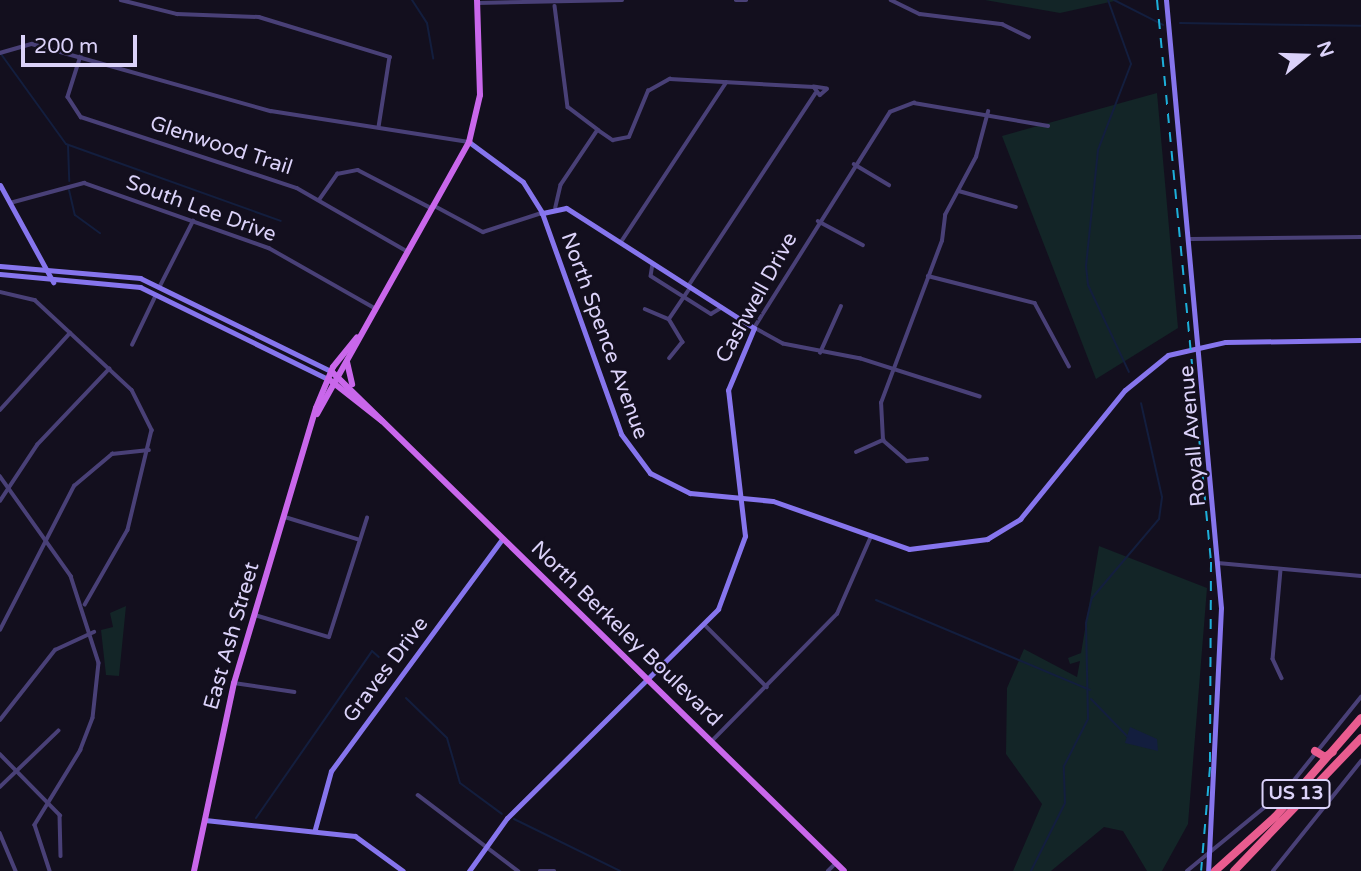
<!DOCTYPE html>
<html>
<head>
<meta charset="utf-8">
<style>
  body { margin:0 }
  #map { position:relative; width:1361px; height:871px; overflow:hidden; background:#130f1e; font-family:"Varela Round",sans-serif }
  div>[style] { position:absolute }
  [style*='--x'] { left:calc(var(--x)*1px); top:calc(var(--y)*1px); width:calc(var(--w)*1px); rotate:calc(var(--a)*1deg) }
  .green>* { inset:0; background:#132527 }
  .water>* { inset:0; background:#131e3e }
  .stream>* { height:2px; margin:-1px; padding:0 1px; transform-origin:1px; border-radius:1px; background:#131e3e }
  .street>* { height:3.5px; margin:-1.75px; padding:0 1.75px; transform-origin:1.75px; border-radius:1.75px; background:#494077 }
  .secondary>* { height:5px; margin:-2.5px; padding:0 2.5px; transform-origin:2.5px; border-radius:2.5px; background:#8675ed }
  .primary>* { height:6px; margin:-3px; padding:0 3px; transform-origin:3px; border-radius:3px; background:#c967eb }
  .highway>* { height:8px; margin:-4px; padding:0 4px; transform-origin:4px; border-radius:4px; background:#e95c8f }
  .rail>* { height:2px; margin-top:-1px; transform-origin:0; background:repeating-linear-gradient(90deg,#1db0da 0 10px,transparent 0 19px) }
  span { translate:-50% -50%; white-space:nowrap; text-align:center; line-height:1.15; -webkit-text-stroke:5px #130f1e; paint-order:stroke }
  .shield-label span { padding:2px 5px; background:#130f1e; border:2px solid; border-radius:5px; -webkit-text-stroke-width:0 }
  .shield-label { font-size:19px; color:#dbd2f9; font-weight:700 }
  .street-label { font-size:21px; color:#dbd2f9 }
  .north { position:absolute; left:1270px; top:21px; width:70px; height:70px; -webkit-text-stroke:5px #130f1e; paint-order:stroke; rotate:71deg; font-size:19px; font-weight:700; line-height:28px; text-align:center; color:#dbd2f9 }
  .north::after { content:''; display:block; margin:auto; width:24px; height:32px; background:#dbd2f9; clip-path:polygon(50% 0,100% 100%,50% 72%,0 100%) }
  .scale { position:absolute; left:21px; top:35px; width:116px; height:32px; box-sizing:border-box; border:4px solid #dbd2f9; border-top:0; padding-left:9px; font-size:21px; line-height:24px; white-space:nowrap; color:#dbd2f9; -webkit-text-stroke:5px #130f1e; paint-order:stroke }
</style>
</head>
<body>
<div id="map">
  <div class="green">
    <div style="clip-path:polygon(985px 0,1119px 0,1060px 13px)"></div>
    <div style="clip-path:polygon(1157px 93px,1178px 328px,1096px 379px,1002px 136px)"></div>
    <div style="clip-path:polygon(1099px 546px,1207px 588px,1188px 824px,1162px 871px,1147px 871px,1123px 831px,1104px 827px,1051px 871px,1013px 871px,1042px 804px,1006px 754px,1007px 688px,1024px 649px,1077px 677px,1080px 661px,1070px 664px,1068px 658px,1081px 653px)"></div>
    <div style="clip-path:polygon(126px 606px,119px 676px,106px 675px,101px 630px,113px 627px,110px 613px)"></div>
  </div>
  <div class="water">
    <div style="clip-path:polygon(1130px 727px,1157px 739px,1158px 751px,1125px 743px)"></div>
  </div>
  <div class="stream">
    <div style="--x:412;--y:0;--w:27;--a:57"></div>
    <div style="--x:427;--y:23;--w:36;--a:80"></div>
    <div style="--x:1108;--y:0;--w:68;--a:70.2"></div>
    <div style="--x:1131;--y:64;--w:92;--a:111"></div>
    <div style="--x:1098;--y:150;--w:117;--a:95.9"></div>
    <div style="--x:1086;--y:266;--w:19;--a:84"></div>
    <div style="--x:1088;--y:285;--w:96;--a:64.8"></div>
    <div style="--x:1114;--y:0;--w:55;--a:27"></div>
    <div style="--x:1180;--y:23;--w:181;--a:0.9"></div>
    <div style="--x:1;--y:54;--w:111;--a:54.2"></div>
    <div style="--x:66;--y:144;--w:228;--a:19.7"></div>
    <div style="--x:68;--y:145;--w:36;--a:88"></div>
    <div style="--x:69;--y:190;--w:26;--a:77"></div>
    <div style="--x:75;--y:215;--w:31;--a:36"></div>
    <div style="--x:876;--y:600;--w:232;--a:22.8"></div>
    <div style="--x:406;--y:698;--w:57;--a:44.3"></div>
    <div style="--x:447;--y:738;--w:47;--a:73.9"></div>
    <div style="--x:460;--y:783;--w:52;--a:36.4"></div>
    <div style="--x:1091;--y:699;--w:53;--a:45.8"></div>
    <div style="--x:256;--y:818;--w:203;--a:-55.2"></div>
    <div style="--x:372;--y:651;--w:9;--a:41"></div>
    <div style="--x:514;--y:819;--w:118;--a:26.1"></div>
    <div style="--x:1031;--y:871;--w:76;--a:-63.4"></div>
    <div style="--x:1065;--y:803;--w:37;--a:-92"></div>
    <div style="--x:1064;--y:766;--w:53;--a:-62.9"></div>
    <div style="--x:1088;--y:719;--w:96;--a:-91.2"></div>
    <div style="--x:1086;--y:623;--w:26;--a:-77"></div>
    <div style="--x:1092;--y:598;--w:104;--a:-49.7"></div>
    <div style="--x:1159;--y:519;--w:22;--a:-82"></div>
    <div style="--x:1162;--y:497;--w:96;--a:-102.6"></div>
  </div>
  <div class="street">
    <div style="--x:121;--y:0;--w:58;--a:14"></div>
    <div style="--x:177;--y:14;--w:82;--a:2.1"></div>
    <div style="--x:259;--y:17;--w:137;--a:17"></div>
    <div style="--x:390;--y:57;--w:71;--a:98.9"></div>
    <div style="--x:736;--y:0;--w:10;--a:0"></div>
    <div style="--x:891;--y:0;--w:32;--a:26"></div>
    <div style="--x:920;--y:14;--w:83;--a:7"></div>
    <div style="--x:1002;--y:24;--w:30;--a:26"></div>
    <div style="--x:477;--y:3;--w:145;--a:-1.2"></div>
    <div style="--x:555;--y:6;--w:102;--a:82.7"></div>
    <div style="--x:568;--y:107;--w:38;--a:37"></div>
    <div style="--x:598;--y:130;--w:66;--a:123.9"></div>
    <div style="--x:561;--y:185;--w:23;--a:103"></div>
    <div style="--x:0;--y:53;--w:33;--a:-16"></div>
    <div style="--x:32;--y:44;--w:248;--a:15.7"></div>
    <div style="--x:271;--y:111;--w:200;--a:8.9"></div>
    <div style="--x:81;--y:56;--w:43;--a:107.6"></div>
    <div style="--x:68;--y:97;--w:24;--a:57"></div>
    <div style="--x:81;--y:117;--w:227;--a:18.2"></div>
    <div style="--x:297;--y:188;--w:125;--a:29.9"></div>
    <div style="--x:598;--y:130;--w:18;--a:34"></div>
    <div style="--x:613;--y:140;--w:16;--a:-11"></div>
    <div style="--x:629;--y:137;--w:50;--a:-67.6"></div>
    <div style="--x:648;--y:91;--w:25;--a:-29"></div>
    <div style="--x:670;--y:79;--w:144;--a:3.2"></div>
    <div style="--x:814;--y:87;--w:10;--a:53"></div>
    <div style="--x:820;--y:95;--w:9;--a:-41"></div>
    <div style="--x:827;--y:89;--w:13;--a:-171"></div>
    <div style="--x:854;--y:164;--w:41;--a:31"></div>
    <div style="--x:959;--y:191;--w:59;--a:15.7"></div>
    <div style="--x:319;--y:200;--w:32;--a:-55"></div>
    <div style="--x:337;--y:174;--w:21;--a:-11"></div>
    <div style="--x:358;--y:170;--w:80;--a:27.5"></div>
    <div style="--x:10;--y:203;--w:77;--a:-15.1"></div>
    <div style="--x:84;--y:183;--w:196;--a:19.4"></div>
    <div style="--x:269;--y:248;--w:120;--a:29.6"></div>
    <div style="--x:433;--y:205;--w:57;--a:28.4"></div>
    <div style="--x:483;--y:232;--w:62;--a:-17.9"></div>
    <div style="--x:818;--y:221;--w:51;--a:28.1"></div>
    <div style="--x:1191;--y:239;--w:170;--a:-0.7"></div>
    <div style="--x:621;--y:242;--w:191;--a:-56.6"></div>
    <div style="--x:653;--y:264;--w:12;--a:99"></div>
    <div style="--x:651;--y:276;--w:71;--a:32.3"></div>
    <div style="--x:711;--y:314;--w:12;--a:-31"></div>
    <div style="--x:928;--y:276;--w:110;--a:14.2"></div>
    <div style="--x:1035;--y:303;--w:72;--a:61.6"></div>
    <div style="--x:689;--y:285;--w:229;--a:-56.6"></div>
    <div style="--x:159;--y:288;--w:75;--a:-63.1"></div>
    <div style="--x:0;--y:292;--w:36;--a:13"></div>
    <div style="--x:35;--y:300;--w:132;--a:42.9"></div>
    <div style="--x:132;--y:390;--w:45;--a:63.4"></div>
    <div style="--x:152;--y:430;--w:103;--a:103.5"></div>
    <div style="--x:128;--y:530;--w:86;--a:119.8"></div>
    <div style="--x:645;--y:309;--w:26;--a:23"></div>
    <div style="--x:669;--y:319;--w:37;--a:-56"></div>
    <div style="--x:669;--y:319;--w:27;--a:59"></div>
    <div style="--x:683;--y:342;--w:21;--a:129"></div>
    <div style="--x:132;--y:345;--w:55;--a:-64.4"></div>
    <div style="--x:820;--y:353;--w:51;--a:-65.9"></div>
    <div style="--x:980;--y:397;--w:125;--a:-162.3"></div>
    <div style="--x:861;--y:359;--w:79;--a:-169.1"></div>
    <div style="--x:783;--y:344;--w:33;--a:-151"></div>
    <div style="--x:754;--y:328;--w:255;--a:-57.8"></div>
    <div style="--x:890;--y:112;--w:26;--a:-21"></div>
    <div style="--x:914;--y:103;--w:136;--a:9.7"></div>
    <div style="--x:0;--y:410;--w:104;--a:-47.7"></div>
    <div style="--x:883;--y:440;--w:37;--a:-93"></div>
    <div style="--x:881;--y:403;--w:173;--a:-69.4"></div>
    <div style="--x:942;--y:241;--w:26;--a:-83"></div>
    <div style="--x:945;--y:215;--w:66;--a:-61.9"></div>
    <div style="--x:976;--y:157;--w:47;--a:-75.1"></div>
    <div style="--x:856;--y:452;--w:30;--a:-24"></div>
    <div style="--x:883;--y:440;--w:32;--a:41"></div>
    <div style="--x:907;--y:461;--w:20;--a:-6"></div>
    <div style="--x:0;--y:476;--w:123;--a:54.6"></div>
    <div style="--x:71;--y:576;--w:91;--a:72.2"></div>
    <div style="--x:99;--y:663;--w:55;--a:96.2"></div>
    <div style="--x:93;--y:718;--w:34;--a:111"></div>
    <div style="--x:81;--y:750;--w:88;--a:121.5"></div>
    <div style="--x:35;--y:825;--w:48;--a:71.9"></div>
    <div style="--x:0;--y:501;--w:67;--a:-56.5"></div>
    <div style="--x:37;--y:445;--w:105;--a:-46.5"></div>
    <div style="--x:285;--y:517;--w:78;--a:17"></div>
    <div style="--x:1218;--y:563;--w:144;--a:5.2"></div>
    <div style="--x:1281;--y:570;--w:89;--a:95.1"></div>
    <div style="--x:1273;--y:659;--w:21;--a:65"></div>
    <div style="--x:255;--y:615;--w:77;--a:16.6"></div>
    <div style="--x:329;--y:637;--w:125;--a:-72.3"></div>
    <div style="--x:704;--y:624;--w:89;--a:45"></div>
    <div style="--x:0;--y:630;--w:162;--a:-62.8"></div>
    <div style="--x:74;--y:486;--w:50;--a:-40.1"></div>
    <div style="--x:112;--y:454;--w:37;--a:-6"></div>
    <div style="--x:234;--y:683;--w:61;--a:8.5"></div>
    <div style="--x:0;--y:720;--w:89;--a:-51.8"></div>
    <div style="--x:55;--y:650;--w:43;--a:-24.8"></div>
    <div style="--x:712;--y:741;--w:178;--a:-45.5"></div>
    <div style="--x:837;--y:614;--w:82;--a:-66.3"></div>
    <div style="--x:0;--y:754;--w:86;--a:45.5"></div>
    <div style="--x:60;--y:815;--w:41;--a:88.6"></div>
    <div style="--x:0;--y:787;--w:81;--a:-44"></div>
    <div style="--x:418;--y:795;--w:126;--a:37.2"></div>
    <div style="--x:0;--y:833;--w:41;--a:67.2"></div>
    <div style="--x:540;--y:871;--w:14;--a:0"></div>
    <div style="--x:828;--y:871;--w:11;--a:-45"></div>
    <div style="--x:1187;--y:871;--w:129;--a:-39.4"></div>
    <div style="--x:1287;--y:789;--w:118;--a:-51.2"></div>
    <div style="--x:1273;--y:871;--w:141;--a:-51.3"></div>
  </div>
  <div class="secondary">
    <div style="--x:1166;--y:0;--w:610;--a:84.83"></div>
    <div style="--x:1221;--y:608;--w:263;--a:92.8"></div>
    <div style="--x:469;--y:142;--w:67;--a:36.5"></div>
    <div style="--x:523;--y:182;--w:36;--a:58"></div>
    <div style="--x:542;--y:213;--w:235;--a:70.3"></div>
    <div style="--x:621;--y:434;--w:49;--a:53.4"></div>
    <div style="--x:650;--y:473;--w:45;--a:26.6"></div>
    <div style="--x:690;--y:493;--w:83;--a:5.5"></div>
    <div style="--x:773;--y:501;--w:144;--a:19.4"></div>
    <div style="--x:909;--y:549;--w:79;--a:-7.3"></div>
    <div style="--x:987;--y:539;--w:39;--a:-31"></div>
    <div style="--x:1020;--y:519;--w:166;--a:-50.9"></div>
    <div style="--x:1125;--y:390;--w:55;--a:-39.1"></div>
    <div style="--x:1168;--y:355;--w:58;--a:-12.8"></div>
    <div style="--x:1225;--y:342;--w:136;--a:-0.8"></div>
    <div style="--x:0;--y:185;--w:111;--a:61.3"></div>
    <div style="--x:0;--y:266;--w:141;--a:4.9"></div>
    <div style="--x:140;--y:278;--w:212;--a:26"></div>
    <div style="--x:0;--y:274;--w:141;--a:5.3"></div>
    <div style="--x:140;--y:287;--w:209;--a:26.1"></div>
    <div style="--x:205;--y:820;--w:151;--a:6.1"></div>
    <div style="--x:355;--y:836;--w:59;--a:36.1"></div>
    <div style="--x:315;--y:829;--w:60;--a:-74.6"></div>
    <div style="--x:331;--y:771;--w:288;--a:-53.6"></div>
    <div style="--x:469;--y:871;--w:65;--a:-54.4"></div>
    <div style="--x:507;--y:818;--w:297;--a:-44.7"></div>
    <div style="--x:718;--y:609;--w:78;--a:-69.7"></div>
    <div style="--x:745;--y:536;--w:147;--a:-96.6"></div>
    <div style="--x:728;--y:390;--w:67;--a:-67.2"></div>
    <div style="--x:754;--y:328;--w:223;--a:-147.4"></div>
    <div style="--x:566;--y:208;--w:25;--a:168"></div>
  </div>
  <div class="primary">
    <div style="--x:347;--y:362;--w:23;--a:77"></div>
    <div style="--x:331;--y:371;--w:716;--a:44.26"></div>
    <div style="--x:331;--y:381;--w:65;--a:38.1"></div>
    <div style="--x:317;--y:414;--w:312;--a:-60.8"></div>
    <div style="--x:469;--y:142;--w:48;--a:-76.8"></div>
    <div style="--x:480;--y:95;--w:95;--a:-91.8"></div>
    <div style="--x:194;--y:871;--w:192;--a:-78"></div>
    <div style="--x:234;--y:683;--w:287;--a:-73.4"></div>
    <div style="--x:316;--y:408;--w:44;--a:-67.5"></div>
    <div style="--x:333;--y:367;--w:38;--a:-51"></div>
  </div>
  <div class="highway">
    <div style="--x:1315;--y:751;--w:12;--a:31"></div>
    <div style="--x:1325;--y:757;--w:9;--a:-32"></div>
    <div style="--x:1215;--y:871;--w:81;--a:-42"></div>
    <div style="--x:1275;--y:817;--w:131;--a:-49"></div>
    <div style="--x:1234;--y:871;--w:184;--a:-46.3"></div>
  </div>
  <div class="rail">
    <div style="--x:1157;--y:0;--w:565;--a:84.51"></div>
    <div style="--x:1211;--y:562;--w:205;--a:90.3"></div>
    <div style="--x:1210;--y:767;--w:104;--a:94.9"></div>
  </div>
  <div class="shield-label">
    <span style="left:1296px;top:794px">US 13</span>
  </div>
  <div class="street-label">
    <span style="left:221px;top:146px;rotate:18deg">Glenwood Trail</span>
    <span style="left:201px;top:209px;rotate:20deg">South Lee Drive</span>
    <span style="left:757px;top:298px;rotate:-61deg">Cashwell Drive</span>
    <span style="left:604px;top:336px;rotate:70deg">North Spence Avenue</span>
    <span style="left:1193px;top:436px;rotate:-95deg">Royall Avenue</span>
    <span style="left:626px;top:634px;rotate:44deg">North Berkeley Boulevard</span>
    <span style="left:232px;top:636px;rotate:-74deg">East Ash Street</span>
    <span style="left:386px;top:670px;rotate:-53deg">Graves Drive</span>
  </div>
  <div class="north">N</div>
  <div class="scale">200 m</div>
</div>
</body>
</html>
